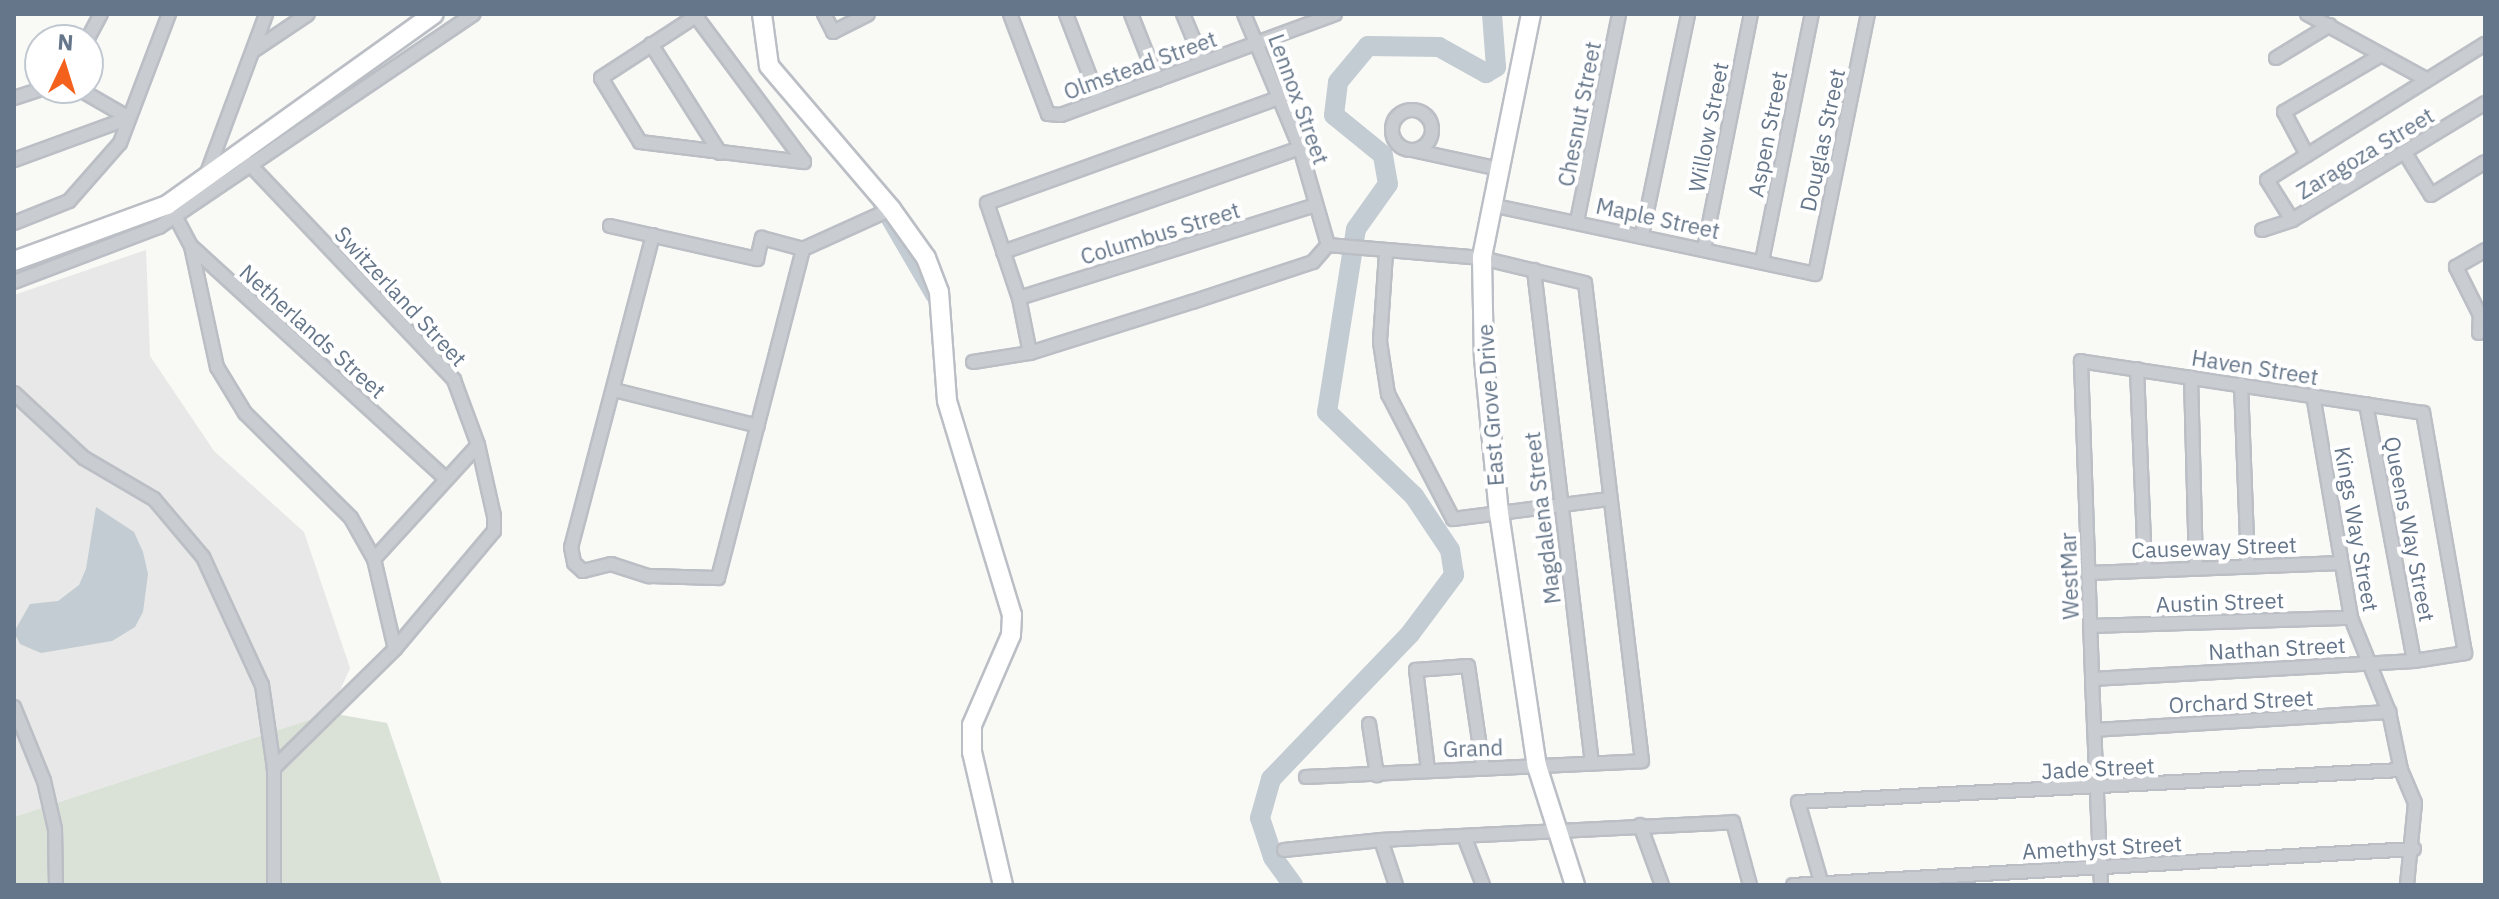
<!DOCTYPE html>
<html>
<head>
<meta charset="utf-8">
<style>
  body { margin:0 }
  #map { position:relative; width:2499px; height:899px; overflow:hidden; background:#f9f9f6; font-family:"IBM Plex Sans",sans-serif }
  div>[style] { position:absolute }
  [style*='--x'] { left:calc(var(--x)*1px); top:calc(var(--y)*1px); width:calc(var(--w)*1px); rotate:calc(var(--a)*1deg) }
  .built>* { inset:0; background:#e7e8e7 }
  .green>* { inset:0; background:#dae1d7 }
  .water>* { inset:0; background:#c2ccd2 }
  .canal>* { height:12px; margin:-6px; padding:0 6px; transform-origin:6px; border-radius:6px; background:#c2ccd2 }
  .river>* { height:20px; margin:-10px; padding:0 10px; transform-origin:10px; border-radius:10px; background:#c2ccd2 }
  .roads { filter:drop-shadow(2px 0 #bbbfc5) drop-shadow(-2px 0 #bbbfc5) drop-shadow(0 2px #bbbfc5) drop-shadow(0 -2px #bbbfc5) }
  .street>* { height:12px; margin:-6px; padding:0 6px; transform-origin:6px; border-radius:6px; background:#c9ccd0 }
  .street>.ring { margin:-6px; padding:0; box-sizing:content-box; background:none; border:12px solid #c9ccd0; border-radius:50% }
  .secondary>* { height:18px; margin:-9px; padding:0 9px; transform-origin:9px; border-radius:9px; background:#fff }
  span { translate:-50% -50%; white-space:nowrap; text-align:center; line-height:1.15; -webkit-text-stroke:8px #fff; paint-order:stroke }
  .street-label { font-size:22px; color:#65768a }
  .frame { position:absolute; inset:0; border:16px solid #65768a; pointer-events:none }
  .north { position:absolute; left:24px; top:24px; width:80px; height:80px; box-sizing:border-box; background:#fff; border:2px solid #c1c8d0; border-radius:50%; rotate:4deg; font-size:22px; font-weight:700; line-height:32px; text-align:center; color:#65768a }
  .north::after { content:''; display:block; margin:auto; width:28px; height:36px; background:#f3611c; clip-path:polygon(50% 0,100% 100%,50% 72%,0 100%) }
</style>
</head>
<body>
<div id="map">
  <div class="built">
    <div style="clip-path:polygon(146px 250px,150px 356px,214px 451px,304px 532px,350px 668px,330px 713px,14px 817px,14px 295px)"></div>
  </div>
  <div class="green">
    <div style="clip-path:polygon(330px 713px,387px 723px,442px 885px,14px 885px,14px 817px)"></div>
  </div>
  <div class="water">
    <div style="clip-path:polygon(96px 507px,134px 532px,143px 552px,148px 574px,143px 612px,135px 627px,112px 641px,41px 653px,20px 644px,14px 632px,30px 604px,58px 601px,79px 585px,86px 569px)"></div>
  </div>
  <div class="canal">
    <div style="--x:879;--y:206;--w:105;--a:59.8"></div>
  </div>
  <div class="river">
    <div style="--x:1293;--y:885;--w:34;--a:-126"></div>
    <div style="--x:1273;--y:857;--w:41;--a:-108.4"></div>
    <div style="--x:1260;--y:818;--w:41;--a:-74.2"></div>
    <div style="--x:1271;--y:779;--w:201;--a:-46.2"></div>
    <div style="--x:1410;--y:634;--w:74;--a:-53.3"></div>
    <div style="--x:1454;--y:575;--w:25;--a:-99"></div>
    <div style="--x:1450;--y:550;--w:65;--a:-123.7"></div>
    <div style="--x:1414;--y:496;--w:121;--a:-136"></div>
    <div style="--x:1327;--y:412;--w:185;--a:-81"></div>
    <div style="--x:1356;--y:229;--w:55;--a:-54.6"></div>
    <div style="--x:1388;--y:184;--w:29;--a:-100"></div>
    <div style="--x:1383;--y:155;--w:63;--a:-140.8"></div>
    <div style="--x:1334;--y:115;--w:33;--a:-83"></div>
    <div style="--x:1338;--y:82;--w:47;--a:-50.2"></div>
    <div style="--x:1368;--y:46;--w:71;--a:0.8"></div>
    <div style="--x:1439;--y:47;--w:54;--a:29"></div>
    <div style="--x:1486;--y:73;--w:12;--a:-31"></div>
    <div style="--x:1496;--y:67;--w:53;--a:-94.3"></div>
  </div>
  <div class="roads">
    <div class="street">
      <div style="--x:699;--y:14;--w:117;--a:146.9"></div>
      <div style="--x:601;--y:78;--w:75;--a:58.6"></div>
      <div style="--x:640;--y:142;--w:165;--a:7"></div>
      <div style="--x:824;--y:14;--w:20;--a:63"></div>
      <div style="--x:833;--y:32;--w:39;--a:-27"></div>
      <div style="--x:1010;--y:14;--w:107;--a:69.2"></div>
      <div style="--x:1048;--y:114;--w:13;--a:4"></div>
      <div style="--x:1061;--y:115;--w:292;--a:-20.2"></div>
      <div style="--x:1066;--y:14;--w:92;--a:69"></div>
      <div style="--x:1131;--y:14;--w:71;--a:68.5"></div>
      <div style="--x:1183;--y:14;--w:52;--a:67.4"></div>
      <div style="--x:1244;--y:14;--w:145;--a:67.3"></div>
      <div style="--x:1300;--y:148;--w:101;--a:73.9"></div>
      <div style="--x:2307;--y:14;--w:133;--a:28.7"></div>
      <div style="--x:695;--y:15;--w:183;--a:53.4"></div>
      <div style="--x:87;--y:40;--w:30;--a:-62"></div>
      <div style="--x:651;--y:44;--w:129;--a:57.7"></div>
      <div style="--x:253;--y:51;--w:66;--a:-33.9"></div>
      <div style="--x:2276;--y:58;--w:63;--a:-31.4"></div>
      <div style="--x:77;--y:88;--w:60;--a:30"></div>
      <div style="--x:14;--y:98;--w:32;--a:-18"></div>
      <div class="ring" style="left:1392px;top:110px;width:28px;height:28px"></div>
      <div style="--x:1412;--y:150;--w:89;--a:12.3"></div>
      <div style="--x:238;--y:152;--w:314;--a:46.5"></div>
      <div style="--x:454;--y:380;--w:69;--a:69.7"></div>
      <div style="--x:478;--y:445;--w:73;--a:77.3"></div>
      <div style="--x:494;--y:516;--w:15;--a:90"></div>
      <div style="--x:494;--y:531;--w:154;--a:130"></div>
      <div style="--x:395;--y:649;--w:170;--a:135.5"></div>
      <div style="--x:2405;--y:153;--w:49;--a:58.2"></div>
      <div style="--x:2431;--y:195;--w:63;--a:-31.4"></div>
      <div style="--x:2307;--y:155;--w:49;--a:-118.1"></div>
      <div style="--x:2284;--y:112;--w:113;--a:-30.4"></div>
      <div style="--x:14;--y:160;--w:122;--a:-20.1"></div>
      <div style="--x:207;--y:173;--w:170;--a:-69.6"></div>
      <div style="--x:1491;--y:205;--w:331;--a:12"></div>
      <div style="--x:1815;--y:274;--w:265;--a:-78.5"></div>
      <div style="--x:172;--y:210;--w:41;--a:62.2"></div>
      <div style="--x:191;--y:246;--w:344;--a:42.4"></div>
      <div style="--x:2292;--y:220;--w:47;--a:-122"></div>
      <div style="--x:2267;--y:180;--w:257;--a:-32"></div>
      <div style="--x:1577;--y:221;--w:211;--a:-78.5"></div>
      <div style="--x:14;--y:223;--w:59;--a:-21.8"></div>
      <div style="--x:69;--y:201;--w:77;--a:-48.7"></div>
      <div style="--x:120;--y:143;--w:138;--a:-69.2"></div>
      <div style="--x:610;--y:226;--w:151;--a:12.7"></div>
      <div style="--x:757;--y:259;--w:22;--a:-77"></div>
      <div style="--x:762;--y:238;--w:42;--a:15"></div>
      <div style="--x:803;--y:249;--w:97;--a:-24.4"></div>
      <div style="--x:2262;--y:230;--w:32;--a:-18"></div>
      <div style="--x:2292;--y:220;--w:226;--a:-31.2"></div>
      <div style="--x:653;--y:235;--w:323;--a:104.7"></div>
      <div style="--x:571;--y:547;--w:16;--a:79"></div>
      <div style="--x:574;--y:563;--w:12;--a:42"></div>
      <div style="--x:583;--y:571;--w:29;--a:-14"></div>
      <div style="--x:611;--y:564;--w:40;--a:18"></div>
      <div style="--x:649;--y:576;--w:69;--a:1.7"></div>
      <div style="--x:718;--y:578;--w:340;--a:-75.5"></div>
      <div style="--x:1642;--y:235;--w:226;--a:-78.2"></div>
      <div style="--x:191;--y:246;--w:124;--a:77.9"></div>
      <div style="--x:217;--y:367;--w:54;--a:58.7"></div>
      <div style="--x:245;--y:413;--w:149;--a:44.7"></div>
      <div style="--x:351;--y:518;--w:47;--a:60.7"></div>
      <div style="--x:374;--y:559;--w:92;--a:76.9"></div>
      <div style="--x:1704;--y:249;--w:240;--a:-78.7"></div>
      <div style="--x:1003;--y:252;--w:315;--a:-19.3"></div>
      <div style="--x:1386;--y:253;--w:89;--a:93.9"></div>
      <div style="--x:1380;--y:342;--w:53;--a:81.3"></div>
      <div style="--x:1388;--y:394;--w:141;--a:62.5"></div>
      <div style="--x:1453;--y:519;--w:158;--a:-7.3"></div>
      <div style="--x:1762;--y:261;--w:252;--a:-78.6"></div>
      <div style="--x:1534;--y:270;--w:495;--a:83.3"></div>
      <div style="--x:14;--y:282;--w:155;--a:-20.8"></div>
      <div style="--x:159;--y:227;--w:380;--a:-34.1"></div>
      <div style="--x:1019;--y:298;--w:308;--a:-17.4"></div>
      <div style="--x:2479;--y:333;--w:18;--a:-87"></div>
      <div style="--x:2480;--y:315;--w:54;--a:-116.6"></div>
      <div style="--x:2456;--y:267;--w:34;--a:-30"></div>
      <div style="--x:1030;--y:353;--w:56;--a:-101.3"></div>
      <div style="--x:1019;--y:298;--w:100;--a:-108.6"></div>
      <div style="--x:987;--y:203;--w:310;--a:-19.8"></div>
      <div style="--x:973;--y:362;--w:58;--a:-9"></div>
      <div style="--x:1030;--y:353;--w:170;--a:-17.5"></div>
      <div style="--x:1192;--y:302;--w:127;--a:-18.3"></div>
      <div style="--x:1313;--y:262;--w:23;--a:-49"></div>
      <div style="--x:2137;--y:369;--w:201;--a:87.7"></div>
      <div style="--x:2191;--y:377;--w:190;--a:88.5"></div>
      <div style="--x:2241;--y:384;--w:181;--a:87.8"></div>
      <div style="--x:614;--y:390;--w:148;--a:14"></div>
      <div style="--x:14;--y:393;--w:96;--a:42.9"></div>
      <div style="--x:84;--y:458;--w:81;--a:30.4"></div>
      <div style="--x:154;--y:499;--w:76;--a:49.8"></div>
      <div style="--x:203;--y:557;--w:141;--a:65.3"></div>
      <div style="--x:262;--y:685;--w:84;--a:81.8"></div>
      <div style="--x:274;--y:768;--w:117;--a:90"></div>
      <div style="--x:2313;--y:395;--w:226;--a:80.3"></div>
      <div style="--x:2351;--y:618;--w:101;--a:68"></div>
      <div style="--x:2389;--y:712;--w:59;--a:78.3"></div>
      <div style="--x:2401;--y:770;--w:36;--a:67"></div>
      <div style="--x:2415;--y:803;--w:82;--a:95.6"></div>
      <div style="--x:2366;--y:404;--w:261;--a:79.4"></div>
      <div style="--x:374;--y:559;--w:154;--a:-47.6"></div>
      <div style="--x:2089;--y:573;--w:252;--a:-2.3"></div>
      <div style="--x:2090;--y:626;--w:261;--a:-1.8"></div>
      <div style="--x:2092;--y:679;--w:323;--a:-3.2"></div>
      <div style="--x:2414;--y:661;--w:52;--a:-8.9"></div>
      <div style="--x:2465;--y:653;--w:244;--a:-99.9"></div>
      <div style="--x:2423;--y:413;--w:346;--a:-171.4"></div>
      <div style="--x:2081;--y:361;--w:318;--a:88"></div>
      <div style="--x:2092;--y:679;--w:206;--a:87.5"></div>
      <div style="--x:14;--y:707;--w:80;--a:67.9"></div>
      <div style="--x:44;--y:781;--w:49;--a:77.1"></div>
      <div style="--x:55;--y:829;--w:56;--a:89"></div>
      <div style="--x:1369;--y:724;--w:52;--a:81.1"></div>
      <div style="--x:2094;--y:730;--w:296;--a:-3.5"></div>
      <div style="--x:1428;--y:770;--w:101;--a:-96.8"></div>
      <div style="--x:1416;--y:670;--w:52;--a:-4.4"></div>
      <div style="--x:1468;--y:666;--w:103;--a:81.6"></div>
      <div style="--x:1306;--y:777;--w:336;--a:-2.7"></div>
      <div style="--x:1642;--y:761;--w:481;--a:-96.8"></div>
      <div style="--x:1585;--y:283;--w:106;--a:-166.4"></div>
      <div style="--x:1482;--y:258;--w:155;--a:-175.2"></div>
      <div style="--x:1640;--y:825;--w:64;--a:69.9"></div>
      <div style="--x:1464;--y:836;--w:53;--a:68.8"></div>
      <div style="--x:1381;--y:840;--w:47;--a:71.6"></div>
      <div style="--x:1284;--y:850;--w:98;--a:-5.9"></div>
      <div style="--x:1381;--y:840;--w:352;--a:-2.9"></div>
      <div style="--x:1733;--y:822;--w:65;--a:74.9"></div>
      <div style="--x:1793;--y:885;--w:622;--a:-3.32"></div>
      <div style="--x:1822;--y:885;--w:86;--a:-106.1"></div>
      <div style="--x:1798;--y:802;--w:604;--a:-3.04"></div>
    </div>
    <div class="secondary">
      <div style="--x:762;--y:14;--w:52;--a:82.3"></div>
      <div style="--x:769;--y:66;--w:188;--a:49.5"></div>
      <div style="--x:891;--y:209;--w:60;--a:54.5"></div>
      <div style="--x:926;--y:258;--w:36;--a:69"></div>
      <div style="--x:939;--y:292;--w:109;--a:85.8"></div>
      <div style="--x:947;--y:401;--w:224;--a:73.1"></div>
      <div style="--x:1012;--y:615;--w:20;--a:93"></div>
      <div style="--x:1011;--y:635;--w:98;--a:113.4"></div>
      <div style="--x:972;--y:725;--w:27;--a:90"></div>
      <div style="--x:972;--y:752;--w:137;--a:76.9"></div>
      <div style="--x:1531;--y:14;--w:249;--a:101.4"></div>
      <div style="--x:1482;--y:258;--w:100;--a:88.9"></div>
      <div style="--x:1484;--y:358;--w:156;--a:84.5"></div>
      <div style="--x:1499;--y:513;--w:256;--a:81.5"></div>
      <div style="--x:1537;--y:766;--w:125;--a:72.3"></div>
      <div style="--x:14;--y:261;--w:163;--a:-20.1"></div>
      <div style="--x:167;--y:205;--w:328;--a:-35.6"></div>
    </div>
  </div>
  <div class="street-label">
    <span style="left:1140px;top:65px;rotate:-20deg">Olmstead Street</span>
    <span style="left:1299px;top:99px;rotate:70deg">Lennox Street</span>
    <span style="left:1579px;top:114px;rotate:-79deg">Chesnut Street</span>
    <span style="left:1708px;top:127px;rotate:-79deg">Willow Street</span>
    <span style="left:1767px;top:134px;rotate:-79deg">Aspen Street</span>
    <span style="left:1822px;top:140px;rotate:-78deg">Douglas Street</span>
    <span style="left:2365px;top:153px;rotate:-31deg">Zaragoza Street</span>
    <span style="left:1658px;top:218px;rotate:12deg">Maple Street</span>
    <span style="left:1160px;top:233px;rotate:-17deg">Columbus Street</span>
    <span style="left:401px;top:296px;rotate:47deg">Switzerland Street</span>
    <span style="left:313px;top:331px;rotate:42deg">Netherlands Street</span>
    <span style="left:2255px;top:367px;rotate:9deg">Haven Street</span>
    <span style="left:1490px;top:405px;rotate:-94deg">East Grove Drive</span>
    <span style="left:1542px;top:518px;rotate:-97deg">Magdalena Street</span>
    <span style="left:2357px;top:529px;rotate:80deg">Kings Way Street</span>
    <span style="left:2410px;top:529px;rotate:79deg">Queens Way Street</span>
    <span style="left:2214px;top:547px;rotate:-2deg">Causeway Street</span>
    <span style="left:2069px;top:576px;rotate:-92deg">WestMar</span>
    <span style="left:2220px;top:602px;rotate:-2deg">Austin Street</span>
    <span style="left:2277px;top:648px;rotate:-3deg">Nathan Street</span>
    <span style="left:2241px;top:701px;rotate:-3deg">Orchard Street</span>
    <span style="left:1473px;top:748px;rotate:-2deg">Grand</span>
    <span style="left:2098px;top:768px;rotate:-3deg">Jade Street</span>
    <span style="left:2102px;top:847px;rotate:-3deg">Amethyst Street</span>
  </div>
  <div class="frame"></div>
  <div class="north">N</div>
</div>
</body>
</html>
